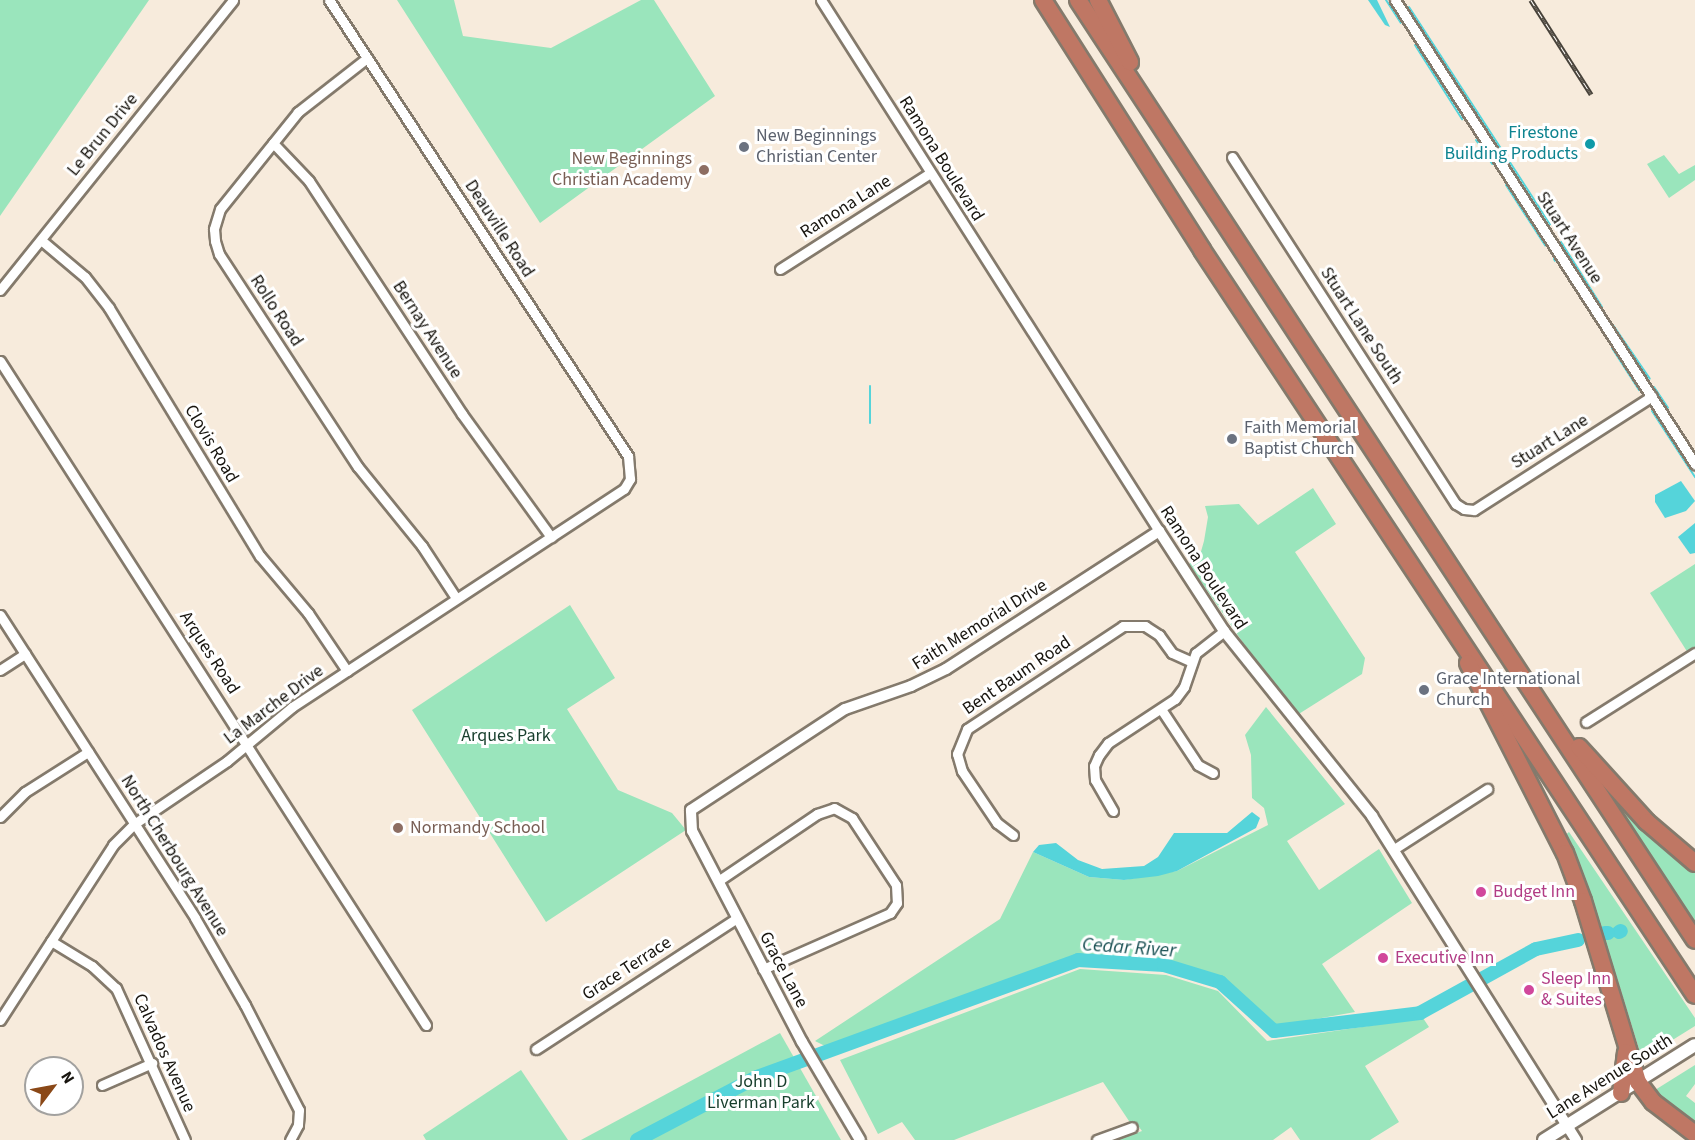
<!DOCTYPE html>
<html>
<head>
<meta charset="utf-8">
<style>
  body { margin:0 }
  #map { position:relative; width:1695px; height:1140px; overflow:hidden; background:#f7ebdc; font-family:"Source Sans 3",sans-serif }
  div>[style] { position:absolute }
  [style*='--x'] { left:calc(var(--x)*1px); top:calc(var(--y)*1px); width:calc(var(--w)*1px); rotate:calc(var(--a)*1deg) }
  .green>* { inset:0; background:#9ae5bc }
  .water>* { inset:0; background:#55d4da }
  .stream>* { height:2px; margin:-1px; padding:0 1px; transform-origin:1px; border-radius:1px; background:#55d4da }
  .river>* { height:14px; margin:-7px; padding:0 7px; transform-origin:7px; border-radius:7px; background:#55d4da }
  .roads { filter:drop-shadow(2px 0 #847a6c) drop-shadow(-2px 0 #847a6c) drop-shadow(0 2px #847a6c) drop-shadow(0 -2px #847a6c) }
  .minor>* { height:9px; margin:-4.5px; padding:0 4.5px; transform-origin:4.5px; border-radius:4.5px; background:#fff }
  .tertiary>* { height:10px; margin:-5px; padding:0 5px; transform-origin:5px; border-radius:5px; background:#fff }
  .secondary>* { height:12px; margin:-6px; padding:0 6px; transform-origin:6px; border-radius:6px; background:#fff }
  .motorway>* { height:16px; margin:-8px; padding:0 8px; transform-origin:8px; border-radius:8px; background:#bf7764 }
  .rail>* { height:4.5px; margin-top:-2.25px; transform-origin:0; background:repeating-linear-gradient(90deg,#fff 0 7px,#47423a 0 14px); box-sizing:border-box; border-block:2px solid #47423a }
  .dots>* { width:16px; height:16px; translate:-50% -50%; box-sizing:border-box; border:3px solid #fff; border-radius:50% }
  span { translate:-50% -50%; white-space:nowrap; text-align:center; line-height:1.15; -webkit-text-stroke:6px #fff; paint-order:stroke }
  .culture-label { font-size:18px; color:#0d838f }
  .right { translate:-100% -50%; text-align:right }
  .street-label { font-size:18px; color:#17140e }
  .worship-label { font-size:18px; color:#5b616d }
  .left { translate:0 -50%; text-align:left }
  .education-label { font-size:18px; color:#785e54 }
  .park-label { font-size:18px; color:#173e2c }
  .hotel-label { font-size:18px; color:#b23c85 }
  .water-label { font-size:20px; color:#195053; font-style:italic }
  .north { position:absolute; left:24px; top:1056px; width:60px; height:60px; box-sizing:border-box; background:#fff; border:2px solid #a2a19f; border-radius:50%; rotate:58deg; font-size:16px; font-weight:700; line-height:24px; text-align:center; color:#17140e }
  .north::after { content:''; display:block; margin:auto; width:21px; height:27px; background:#8a4817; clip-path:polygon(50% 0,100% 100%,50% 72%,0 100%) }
</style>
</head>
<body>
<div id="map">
  <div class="green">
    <div style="clip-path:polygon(0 0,149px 0,0 216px)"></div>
    <div style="clip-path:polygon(397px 0,454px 0,463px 36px,551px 48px,641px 0,654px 0,715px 96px,540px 223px)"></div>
    <div style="clip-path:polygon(1664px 155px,1679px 174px,1695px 165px,1695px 180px,1669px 198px,1647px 164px)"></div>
    <div style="clip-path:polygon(1313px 488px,1336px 524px,1295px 552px,1365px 658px,1362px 674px,1294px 717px,1189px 564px,1200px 555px,1204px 541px,1208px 517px,1205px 506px,1239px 504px,1258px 525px)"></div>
    <div style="clip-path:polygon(1695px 564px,1695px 648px,1688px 653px,1650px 593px)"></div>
    <div style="clip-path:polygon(570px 605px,615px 678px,567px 709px,618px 790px,672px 813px,686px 830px,546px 922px,412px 710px)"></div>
    <div style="clip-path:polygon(1266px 707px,1345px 804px,1287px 841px,1319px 890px,1379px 849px,1412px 903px,1322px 964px,1355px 1012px,1277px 1026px,1222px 979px,1165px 961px,1077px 954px,825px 1046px,815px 1041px,1000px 919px,1033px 852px,1089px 877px,1124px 880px,1177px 871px,1268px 825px,1264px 808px,1252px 798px,1251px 755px,1245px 735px)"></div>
    <div style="clip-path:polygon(1605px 786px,1695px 867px,1695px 928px,1694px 927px)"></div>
    <div style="clip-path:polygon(1569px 832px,1695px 1018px,1695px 1026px,1642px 1059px,1616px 975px,1601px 948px,1564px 836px)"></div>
    <div style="clip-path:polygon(1080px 969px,1166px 975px,1218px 991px,1267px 1041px,1423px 1018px,1429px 1027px,1365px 1066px,1399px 1122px,1370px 1140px,1300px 1140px,1291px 1127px,1273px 1140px,1117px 1140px,1142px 1131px,1136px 1123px,1131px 1124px,1103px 1082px,954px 1140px,915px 1140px,902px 1122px,878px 1134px,840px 1060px)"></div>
    <div style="clip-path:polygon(780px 1033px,841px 1140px,581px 1140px)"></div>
    <div style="clip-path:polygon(1695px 1065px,1695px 1084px,1686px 1096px,1695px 1103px,1695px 1129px,1661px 1101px,1655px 1090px)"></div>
    <div style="clip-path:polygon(521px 1070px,568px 1140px,426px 1140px,423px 1135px)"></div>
  </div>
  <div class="water">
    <div style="clip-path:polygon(1368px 0,1377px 0,1390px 27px,1385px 25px)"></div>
    <div style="clip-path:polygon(1681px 481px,1695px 501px,1686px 511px,1665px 518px,1655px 502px,1655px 495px)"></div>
    <div style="clip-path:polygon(1695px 523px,1695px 553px,1690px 554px,1678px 537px)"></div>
    <div style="clip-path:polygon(1252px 812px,1260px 818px,1256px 828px,1177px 871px,1158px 876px,1124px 880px,1089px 877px,1033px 852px,1039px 845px,1056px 843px,1078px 860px,1102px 869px,1144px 866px,1158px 857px,1174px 833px,1227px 833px)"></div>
  </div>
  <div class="stream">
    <div style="--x:1386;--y:0;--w:27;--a:57"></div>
    <div style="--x:1409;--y:7;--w:259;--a:57"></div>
    <div style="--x:1415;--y:45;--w:88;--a:57.6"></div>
    <div style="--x:1476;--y:140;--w:29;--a:56"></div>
    <div style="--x:1506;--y:185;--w:72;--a:57"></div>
    <div style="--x:1561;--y:242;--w:77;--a:57.8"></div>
    <div style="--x:1554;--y:259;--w:2;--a:63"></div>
    <div style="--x:1613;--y:325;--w:65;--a:55.6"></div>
    <div style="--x:1612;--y:348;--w:50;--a:57.3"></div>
    <div style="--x:870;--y:386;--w:37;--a:90"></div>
    <div style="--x:1654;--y:387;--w:25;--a:56"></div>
    <div style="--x:1652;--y:411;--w:79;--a:56.9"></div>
  </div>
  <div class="river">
    <div style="--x:1619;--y:932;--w:2;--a:-27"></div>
    <div style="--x:1605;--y:933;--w:3;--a:0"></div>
    <div style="--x:637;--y:1140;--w:136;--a:-27.7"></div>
    <div style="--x:757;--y:1077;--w:342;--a:-20"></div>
    <div style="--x:1078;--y:960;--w:86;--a:3.3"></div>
    <div style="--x:1164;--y:965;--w:59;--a:16.9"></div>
    <div style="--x:1220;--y:982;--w:73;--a:42.2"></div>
    <div style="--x:1274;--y:1031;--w:147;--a:-7"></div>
    <div style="--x:1420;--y:1013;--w:132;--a:-28.9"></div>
    <div style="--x:1536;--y:949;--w:43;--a:-12.1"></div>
  </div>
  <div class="roads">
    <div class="minor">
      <div style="--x:821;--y:0;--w:629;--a:57.52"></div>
      <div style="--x:1395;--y:0;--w:553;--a:57.12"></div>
      <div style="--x:367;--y:58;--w:88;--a:142"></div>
      <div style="--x:298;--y:112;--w:124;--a:128.8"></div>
      <div style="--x:220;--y:209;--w:21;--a:107"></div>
      <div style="--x:214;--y:229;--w:12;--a:85"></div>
      <div style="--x:215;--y:241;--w:14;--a:73"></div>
      <div style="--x:219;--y:254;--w:254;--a:56.9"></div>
      <div style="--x:358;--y:467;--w:102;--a:51"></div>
      <div style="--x:422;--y:546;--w:62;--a:56.8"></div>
      <div style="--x:273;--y:143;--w:52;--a:46.5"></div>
      <div style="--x:309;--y:181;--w:279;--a:56.7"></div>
      <div style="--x:462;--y:414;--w:152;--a:54.1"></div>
      <div style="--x:1232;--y:157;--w:413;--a:57.2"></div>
      <div style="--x:1456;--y:504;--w:9;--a:32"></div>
      <div style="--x:1464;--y:509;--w:10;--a:6"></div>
      <div style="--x:1474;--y:510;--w:211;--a:-32.6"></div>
      <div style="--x:41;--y:240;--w:57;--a:40.1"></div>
      <div style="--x:85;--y:277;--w:39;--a:52"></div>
      <div style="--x:109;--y:308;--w:290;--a:58.7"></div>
      <div style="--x:260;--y:556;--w:75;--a:49.9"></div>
      <div style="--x:308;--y:613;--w:70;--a:56.1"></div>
      <div style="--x:780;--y:269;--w:178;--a:-32.6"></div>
      <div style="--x:0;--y:290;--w:372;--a:-51.2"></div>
      <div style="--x:0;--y:361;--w:789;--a:57.32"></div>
      <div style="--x:0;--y:615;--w:360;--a:57.2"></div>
      <div style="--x:195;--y:918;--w:100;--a:60.1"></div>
      <div style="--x:245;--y:1005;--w:118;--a:62.8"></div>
      <div style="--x:299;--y:1110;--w:15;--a:94"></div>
      <div style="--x:298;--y:1125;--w:17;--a:118"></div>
      <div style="--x:0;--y:670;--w:30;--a:-33"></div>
      <div style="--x:1161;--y:709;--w:67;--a:56.5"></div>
      <div style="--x:1198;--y:765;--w:17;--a:28"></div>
      <div style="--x:1586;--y:722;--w:129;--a:-32.3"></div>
      <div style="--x:1113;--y:811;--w:36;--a:-120"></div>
      <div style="--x:1095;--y:780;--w:14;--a:-94"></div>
      <div style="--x:1094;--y:766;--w:12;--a:-66"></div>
      <div style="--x:1099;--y:755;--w:15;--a:-53"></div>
      <div style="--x:1108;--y:743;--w:80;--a:-33.3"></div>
      <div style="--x:1175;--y:699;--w:15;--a:-53"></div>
      <div style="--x:1184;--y:687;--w:36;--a:-71"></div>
      <div style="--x:1196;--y:653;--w:36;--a:-38"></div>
      <div style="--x:0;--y:817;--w:35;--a:-45"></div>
      <div style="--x:25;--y:792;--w:75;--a:-32.4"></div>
      <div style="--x:1013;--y:835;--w:20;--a:-143"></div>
      <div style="--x:997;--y:823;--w:63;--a:-123.9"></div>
      <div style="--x:962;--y:771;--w:18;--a:-106"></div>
      <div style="--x:957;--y:754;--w:27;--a:-68"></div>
      <div style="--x:967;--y:729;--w:187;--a:-33.4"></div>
      <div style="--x:1123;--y:626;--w:22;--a:0"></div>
      <div style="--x:1145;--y:626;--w:17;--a:33"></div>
      <div style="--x:1159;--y:635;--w:22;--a:54"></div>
      <div style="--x:1172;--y:653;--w:20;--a:24"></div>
      <div style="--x:1394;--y:849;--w:111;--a:-32.8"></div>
      <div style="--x:718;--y:881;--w:120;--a:-34.1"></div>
      <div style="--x:817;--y:814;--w:18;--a:-19"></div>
      <div style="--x:834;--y:808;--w:21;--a:29"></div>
      <div style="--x:852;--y:818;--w:80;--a:56.7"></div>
      <div style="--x:896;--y:885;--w:18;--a:87"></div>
      <div style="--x:897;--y:903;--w:12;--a:125"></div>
      <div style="--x:890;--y:913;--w:139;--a:156.2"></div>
      <div style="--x:51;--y:941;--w:48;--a:31.4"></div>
      <div style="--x:92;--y:966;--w:33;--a:43"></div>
      <div style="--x:116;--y:988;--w:167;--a:65.6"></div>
      <div style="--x:0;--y:1020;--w:208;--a:-57.1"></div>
      <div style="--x:113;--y:845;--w:30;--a:-45"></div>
      <div style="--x:134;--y:824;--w:112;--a:-34.1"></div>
      <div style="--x:227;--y:761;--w:85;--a:-39.7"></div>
      <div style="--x:292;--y:707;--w:397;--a:-33.3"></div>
      <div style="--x:624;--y:489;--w:12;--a:-59"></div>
      <div style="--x:630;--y:479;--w:23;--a:-95"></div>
      <div style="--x:628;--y:456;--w:545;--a:-123.25"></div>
      <div style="--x:536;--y:1049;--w:240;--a:-33.1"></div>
      <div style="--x:102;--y:1085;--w:55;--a:-23.7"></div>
      <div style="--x:1097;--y:1140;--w:37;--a:-20"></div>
    </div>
    <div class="tertiary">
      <div style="--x:860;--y:1140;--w:114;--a:-120.6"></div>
      <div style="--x:802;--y:1042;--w:238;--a:-117.5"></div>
      <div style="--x:692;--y:831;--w:21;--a:-93"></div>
      <div style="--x:691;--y:810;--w:184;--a:-33.3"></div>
      <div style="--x:845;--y:709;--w:70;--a:-19.2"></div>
      <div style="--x:911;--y:686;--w:39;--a:-26"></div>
      <div style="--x:946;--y:669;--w:254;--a:-32.9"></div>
      <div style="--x:1159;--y:531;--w:119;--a:57"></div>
      <div style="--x:1224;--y:631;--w:237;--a:51.3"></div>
      <div style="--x:1372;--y:816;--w:383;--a:57.8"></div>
    </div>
    <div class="secondary">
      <div style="--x:1544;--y:1140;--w:178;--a:-32.2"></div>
    </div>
    <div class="motorway">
      <div style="--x:1043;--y:0;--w:296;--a:57.5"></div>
      <div style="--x:1202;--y:250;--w:893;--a:56.51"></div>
      <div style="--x:1078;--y:0;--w:1124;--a:56.72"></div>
      <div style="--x:1098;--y:0;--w:70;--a:62.7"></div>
      <div style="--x:1468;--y:663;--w:213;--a:63"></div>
      <div style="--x:1565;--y:853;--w:51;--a:69.4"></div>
      <div style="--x:1583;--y:901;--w:189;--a:73.1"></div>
      <div style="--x:1638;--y:1082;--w:25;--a:53"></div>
      <div style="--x:1653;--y:1102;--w:53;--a:37.3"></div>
      <div style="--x:1579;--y:747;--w:101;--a:47.8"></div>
      <div style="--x:1647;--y:822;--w:63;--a:40.5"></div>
      <div style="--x:1621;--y:1093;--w:41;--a:-83"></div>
    </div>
  </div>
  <div class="rail">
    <div style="--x:1531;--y:0;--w:112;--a:57.4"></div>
  </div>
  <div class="dots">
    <div style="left:1590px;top:144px;background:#0f9aa8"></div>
    <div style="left:744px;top:147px;background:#6b7280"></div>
    <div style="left:704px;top:170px;background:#8d6e63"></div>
    <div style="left:1232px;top:439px;background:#6b7280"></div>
    <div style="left:1424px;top:690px;background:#6b7280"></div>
    <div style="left:398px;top:828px;background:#8d6e63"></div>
    <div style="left:1481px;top:892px;background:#d1479c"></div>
    <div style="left:1383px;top:958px;background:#d1479c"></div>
    <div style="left:1529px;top:990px;background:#d1479c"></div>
  </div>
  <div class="culture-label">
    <span class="right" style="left:1578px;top:144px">Firestone<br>Building Products</span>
  </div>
  <div class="street-label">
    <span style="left:103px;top:135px;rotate:-51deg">Le Brun Drive</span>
    <span style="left:941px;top:159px;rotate:58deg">Ramona Boulevard</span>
    <span style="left:846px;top:207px;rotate:-32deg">Ramona Lane</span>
    <span style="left:499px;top:229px;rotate:57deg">Deauville Road</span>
    <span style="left:1569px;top:238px;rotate:57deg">Stuart Avenue</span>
    <span style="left:276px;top:311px;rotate:57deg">Rollo Road</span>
    <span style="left:1361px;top:326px;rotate:57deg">Stuart Lane South</span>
    <span style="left:427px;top:330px;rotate:57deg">Bernay Avenue</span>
    <span style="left:1550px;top:442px;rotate:-32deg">Stuart Lane</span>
    <span style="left:211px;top:444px;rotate:59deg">Clovis Road</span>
    <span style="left:1203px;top:568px;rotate:57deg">Ramona Boulevard</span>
    <span style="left:980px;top:625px;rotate:-32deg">Faith Memorial Drive</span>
    <span style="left:209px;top:653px;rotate:57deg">Arques Road</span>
    <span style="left:1017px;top:676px;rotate:-34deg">Bent Baum Road</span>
    <span style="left:274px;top:705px;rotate:-37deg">La Marche Drive</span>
    <span style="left:174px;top:856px;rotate:58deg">North Cherbourg Avenue</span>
    <span style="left:627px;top:969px;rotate:-33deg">Grace Terrace</span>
    <span style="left:783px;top:970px;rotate:62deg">Grace Lane</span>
    <span style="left:164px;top:1053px;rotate:66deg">Calvados Avenue</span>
    <span style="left:1610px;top:1077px;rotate:-32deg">Lane Avenue South</span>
  </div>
  <div class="worship-label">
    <span class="left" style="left:756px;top:147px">New Beginnings<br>Christian Center</span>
    <span class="left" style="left:1244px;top:439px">Faith Memorial<br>Baptist Church</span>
    <span class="left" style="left:1436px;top:690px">Grace International<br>Church</span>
  </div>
  <div class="education-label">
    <span class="right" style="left:692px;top:170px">New Beginnings<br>Christian Academy</span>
    <span class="left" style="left:410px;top:828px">Normandy School</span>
  </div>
  <div class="park-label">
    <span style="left:506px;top:736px">Arques Park</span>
    <span style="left:761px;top:1093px">John D<br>Liverman Park</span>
  </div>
  <div class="hotel-label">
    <span class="left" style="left:1493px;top:892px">Budget Inn</span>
    <span class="left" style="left:1395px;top:958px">Executive Inn</span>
    <span class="left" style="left:1541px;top:990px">Sleep Inn<br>&amp; Suites</span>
  </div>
  <div class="water-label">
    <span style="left:1129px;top:948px;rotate:4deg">Cedar River</span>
  </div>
  <div class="north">N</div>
</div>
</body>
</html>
